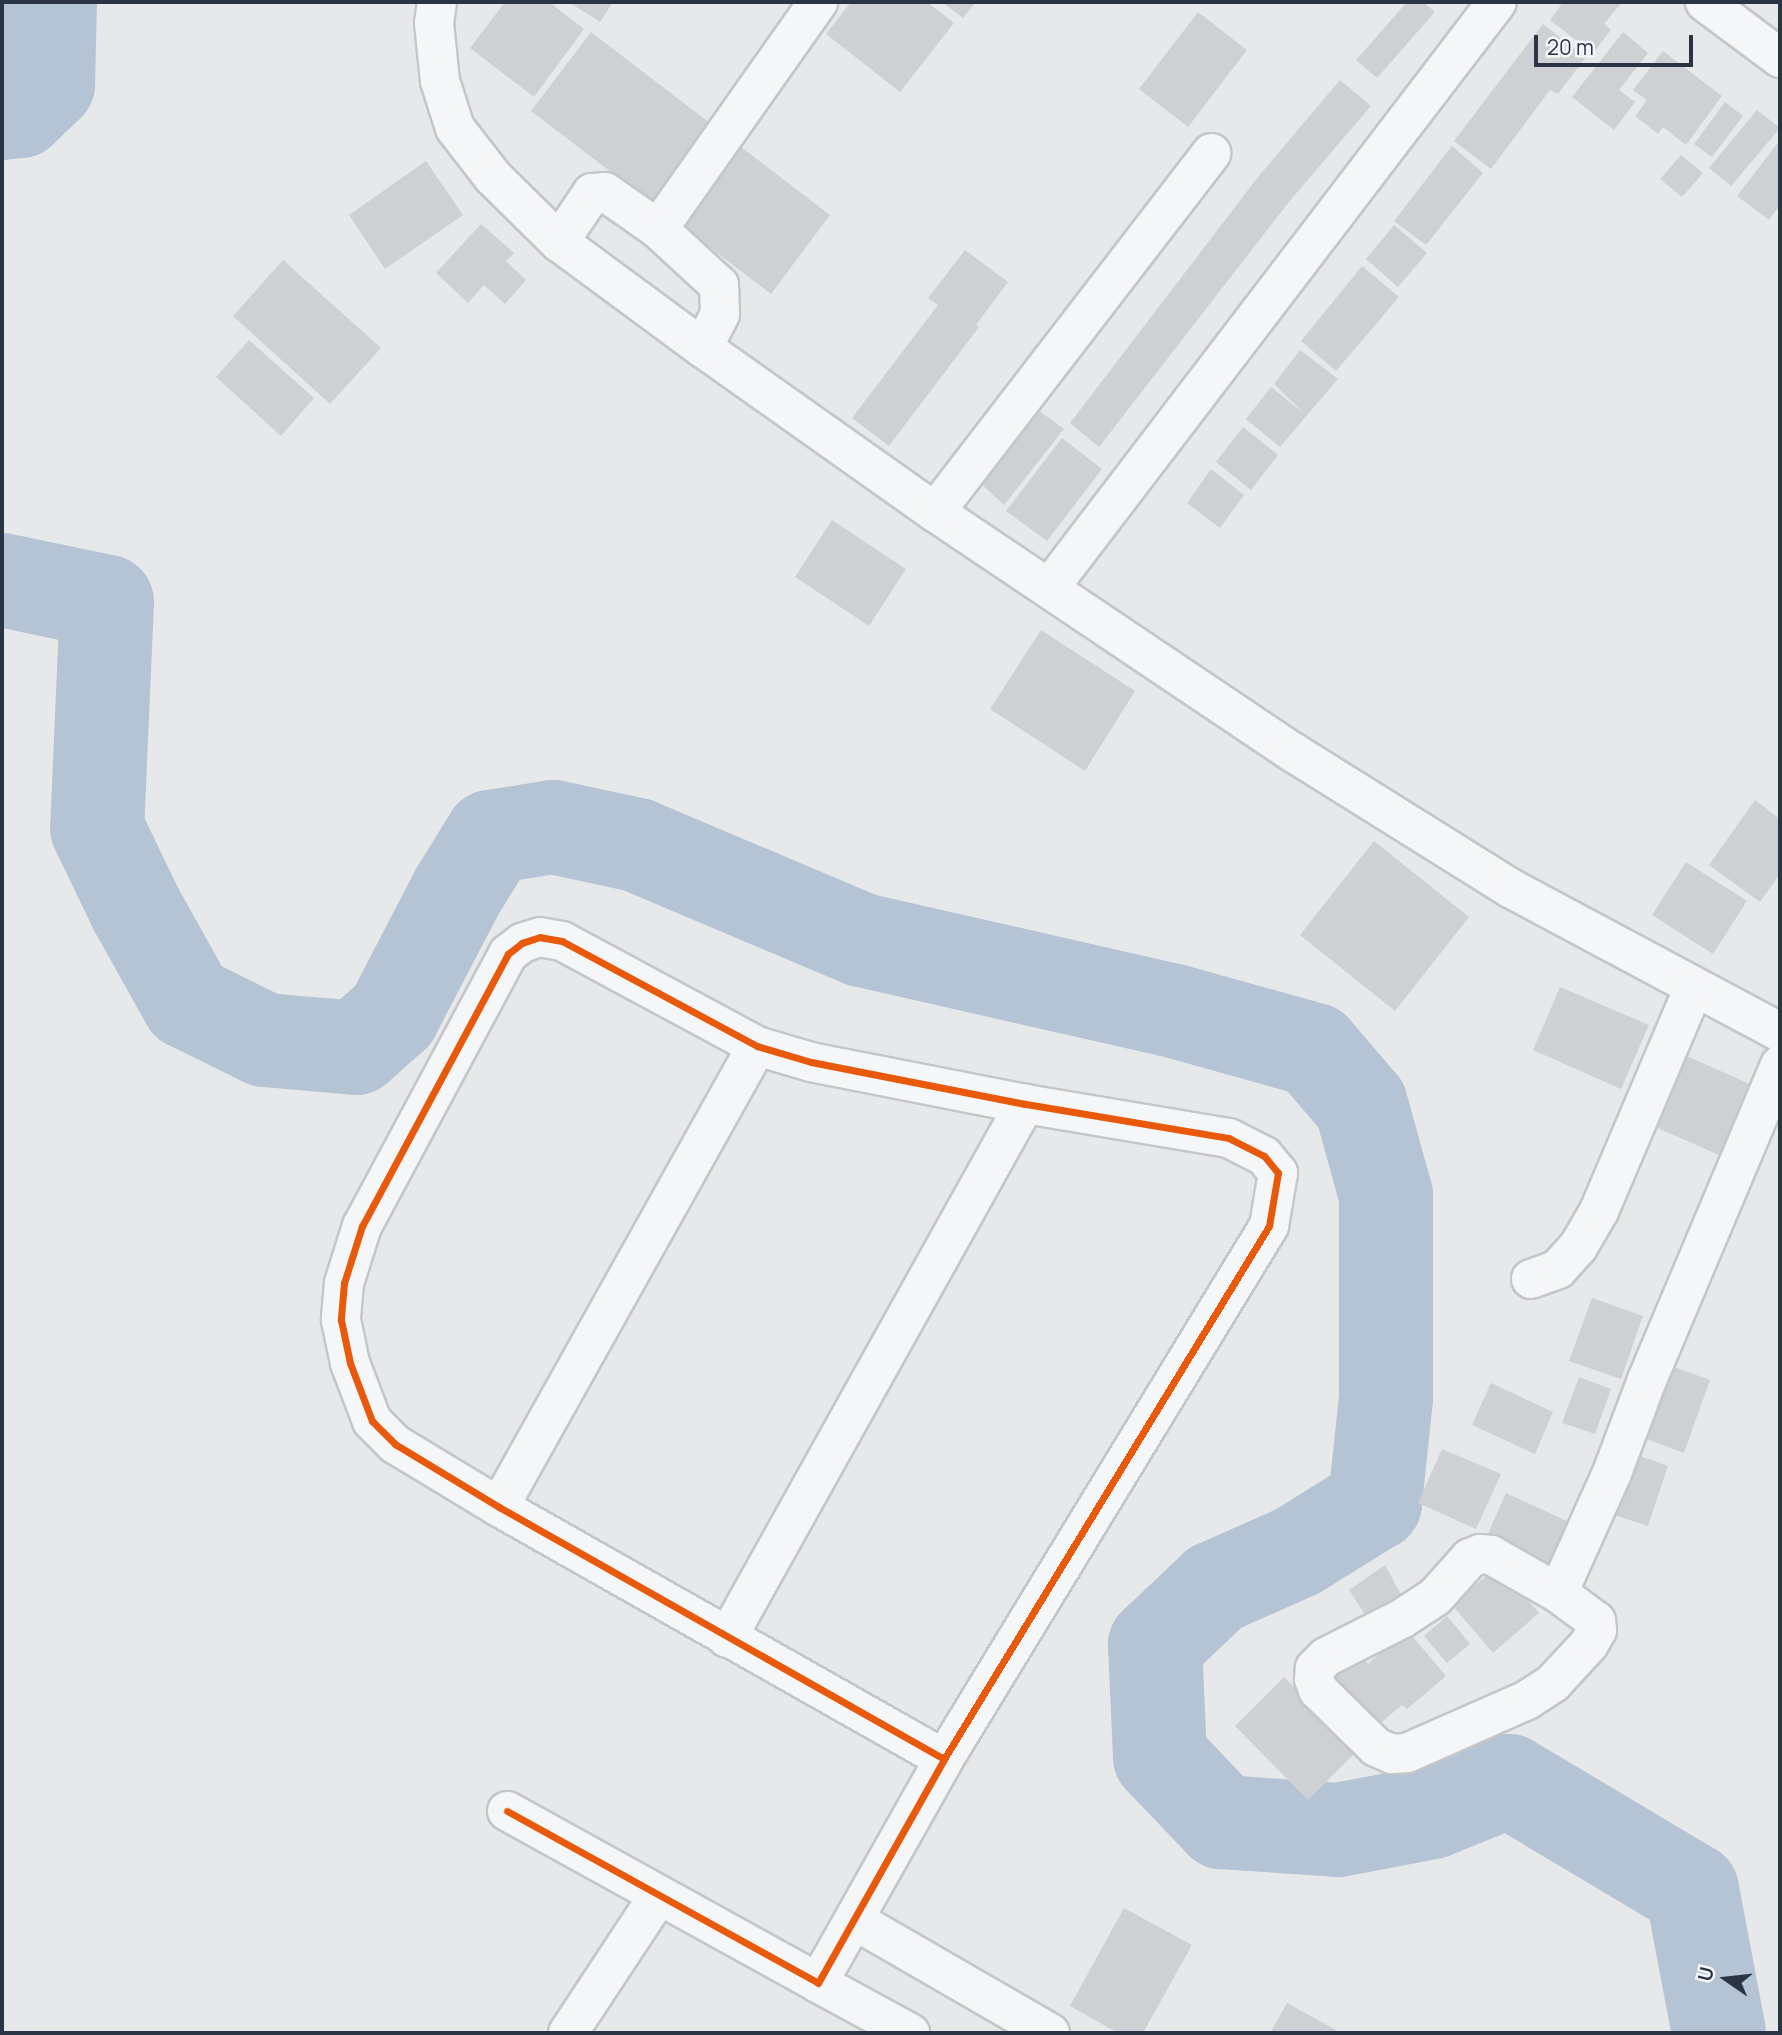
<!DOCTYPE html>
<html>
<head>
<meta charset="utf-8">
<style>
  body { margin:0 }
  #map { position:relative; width:1782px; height:2035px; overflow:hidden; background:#e6e8ea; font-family:Manrope,sans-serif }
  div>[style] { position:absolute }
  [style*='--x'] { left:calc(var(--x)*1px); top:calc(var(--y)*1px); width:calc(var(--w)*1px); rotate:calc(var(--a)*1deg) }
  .river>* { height:94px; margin:-47px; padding:0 47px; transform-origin:47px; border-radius:47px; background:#b4c4d5 }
  .building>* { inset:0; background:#ced0d3 }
  .roads { filter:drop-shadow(2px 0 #c4c6c8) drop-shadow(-2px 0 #c4c6c8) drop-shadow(0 2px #c4c6c8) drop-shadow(0 -2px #c4c6c8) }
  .minor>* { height:38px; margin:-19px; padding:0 19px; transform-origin:19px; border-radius:19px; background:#f5f6f7 }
  .cycleway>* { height:7px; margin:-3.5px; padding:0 3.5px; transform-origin:3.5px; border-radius:3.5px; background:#e8590c }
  span { translate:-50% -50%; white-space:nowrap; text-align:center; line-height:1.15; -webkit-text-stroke:7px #f4f6f9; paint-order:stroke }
  .frame { position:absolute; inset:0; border:4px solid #2b3445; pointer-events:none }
  .north { position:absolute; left:1691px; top:1944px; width:70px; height:70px; -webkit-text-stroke:5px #f4f6f9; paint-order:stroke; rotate:284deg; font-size:19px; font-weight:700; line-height:28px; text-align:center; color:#2b3445 }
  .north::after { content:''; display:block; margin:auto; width:24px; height:32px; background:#2b3445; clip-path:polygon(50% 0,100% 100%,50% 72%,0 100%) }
  .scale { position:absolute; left:1534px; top:35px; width:159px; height:32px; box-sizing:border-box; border:4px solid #2b3445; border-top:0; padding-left:9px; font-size:21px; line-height:24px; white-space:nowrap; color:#2b3445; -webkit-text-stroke:5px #f4f6f9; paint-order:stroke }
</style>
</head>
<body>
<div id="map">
  <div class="river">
    <div style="--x:2;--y:113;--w:18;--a:-6"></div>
    <div style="--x:20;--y:111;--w:39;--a:-44"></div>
    <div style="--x:48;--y:84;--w:82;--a:-88.6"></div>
    <div style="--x:2;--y:580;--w:107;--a:11.8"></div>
    <div style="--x:107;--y:602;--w:226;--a:92.5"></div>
    <div style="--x:97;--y:828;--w:90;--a:64.3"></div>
    <div style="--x:136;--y:909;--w:107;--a:60.8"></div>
    <div style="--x:188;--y:1002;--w:86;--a:26.3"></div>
    <div style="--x:265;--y:1040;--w:91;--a:5"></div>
    <div style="--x:356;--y:1048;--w:50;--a:-41.7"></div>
    <div style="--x:393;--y:1015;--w:139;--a:-62.5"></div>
    <div style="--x:457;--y:892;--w:65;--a:-58.3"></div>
    <div style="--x:491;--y:837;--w:63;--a:-9.2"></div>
    <div style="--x:553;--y:827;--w:86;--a:12.1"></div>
    <div style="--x:637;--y:845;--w:244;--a:22.9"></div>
    <div style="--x:862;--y:940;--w:317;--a:12.8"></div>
    <div style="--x:1171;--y:1010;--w:148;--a:15.6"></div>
    <div style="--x:1314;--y:1050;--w:72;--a:49.5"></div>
    <div style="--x:1361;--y:1105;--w:93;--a:74.5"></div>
    <div style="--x:1386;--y:1195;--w:203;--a:90"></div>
    <div style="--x:1386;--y:1398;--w:106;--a:96"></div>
    <div style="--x:1375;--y:1503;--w:91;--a:148.1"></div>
    <div style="--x:1298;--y:1551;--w:91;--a:156"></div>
    <div style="--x:1215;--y:1588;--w:83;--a:136.5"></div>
    <div style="--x:1155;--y:1645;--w:112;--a:87.4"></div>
    <div style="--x:1160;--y:1757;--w:90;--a:46.4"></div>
    <div style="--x:1222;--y:1822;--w:116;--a:3.9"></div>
    <div style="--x:1338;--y:1830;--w:96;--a:-10.8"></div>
    <div style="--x:1432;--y:1812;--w:83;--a:-21.9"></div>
    <div style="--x:1509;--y:1781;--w:213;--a:30.8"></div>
    <div style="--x:1692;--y:1890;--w:146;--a:79.3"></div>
  </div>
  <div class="building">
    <div style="clip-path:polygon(505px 2px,549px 2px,584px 29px,534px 97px,470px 48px)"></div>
    <div style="clip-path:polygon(569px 2px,613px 2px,600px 22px)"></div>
    <div style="clip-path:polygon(851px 2px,927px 2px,954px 23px,900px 92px,826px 34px)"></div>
    <div style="clip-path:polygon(942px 2px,976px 2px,963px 18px)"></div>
    <div style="clip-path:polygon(1407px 2px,1423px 2px,1435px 12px,1377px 78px,1356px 60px)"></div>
    <div style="clip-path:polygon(1563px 2px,1622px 2px,1604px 24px,1611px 30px,1593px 53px,1550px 20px)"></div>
    <div style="clip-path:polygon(1198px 12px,1247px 50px,1188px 127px,1139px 89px)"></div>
    <div style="clip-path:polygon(1543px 24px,1586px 57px,1558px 94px,1550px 90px,1491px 169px,1454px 141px)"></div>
    <div style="clip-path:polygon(591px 32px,830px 215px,771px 294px,531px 111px)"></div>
    <div style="clip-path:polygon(1623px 32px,1648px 53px,1619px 90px,1635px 102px,1614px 130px,1572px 97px)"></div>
    <div style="clip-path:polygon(1663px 51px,1722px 96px,1686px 145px,1663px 127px,1658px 134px,1635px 116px,1647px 100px,1633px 90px)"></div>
    <div style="clip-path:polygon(1340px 80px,1371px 106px,1288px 203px,1099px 447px,1070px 423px,1258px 177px)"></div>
    <div style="clip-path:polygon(1725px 102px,1743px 116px,1712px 157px,1694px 144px)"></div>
    <div style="clip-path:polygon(1757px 110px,1780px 128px,1731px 186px,1709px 168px)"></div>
    <div style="clip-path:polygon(1780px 140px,1780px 205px,1769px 220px,1737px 196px)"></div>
    <div style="clip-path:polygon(1452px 146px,1483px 173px,1426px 245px,1394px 221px)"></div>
    <div style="clip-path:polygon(1681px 155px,1703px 173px,1682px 197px,1660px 179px)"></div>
    <div style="clip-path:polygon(426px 161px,463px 215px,385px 269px,349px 215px)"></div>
    <div style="clip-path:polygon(481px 224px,514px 253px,506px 261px,526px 280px,505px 304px,484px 285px,468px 303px,436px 273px)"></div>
    <div style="clip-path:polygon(1394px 225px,1427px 253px,1398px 287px,1366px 259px)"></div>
    <div style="clip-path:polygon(965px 250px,1008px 282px,976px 325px,979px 327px,889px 446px,852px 418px,938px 305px,928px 298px)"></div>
    <div style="clip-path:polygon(283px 260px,381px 348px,330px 404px,233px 316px)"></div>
    <div style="clip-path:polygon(1362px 266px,1399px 297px,1336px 371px,1301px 341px)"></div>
    <div style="clip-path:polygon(249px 340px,314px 398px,281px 436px,216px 377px)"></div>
    <div style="clip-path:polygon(1300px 350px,1338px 379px,1280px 447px,1246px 419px,1271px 387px,1305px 414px,1274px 384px)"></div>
    <div style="clip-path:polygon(1031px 405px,1064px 429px,1004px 505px,975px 478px)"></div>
    <div style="clip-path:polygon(1243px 427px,1278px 455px,1251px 490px,1216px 462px)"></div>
    <div style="clip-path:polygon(1062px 438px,1102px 469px,1047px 541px,1006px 511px)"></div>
    <div style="clip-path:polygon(1211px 469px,1244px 495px,1220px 528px,1187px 503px)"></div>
    <div style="clip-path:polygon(832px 520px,906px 569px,869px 626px,795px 577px)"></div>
    <div style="clip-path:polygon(1041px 630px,1135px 691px,1085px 771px,990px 709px)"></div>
    <div style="clip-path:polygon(1755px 800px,1780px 819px,1780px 874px,1760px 902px,1709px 865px)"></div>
    <div style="clip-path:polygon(1374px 841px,1469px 917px,1395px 1011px,1300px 935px)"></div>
    <div style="clip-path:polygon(1686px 862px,1747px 901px,1713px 954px,1652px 915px)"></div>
    <div style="clip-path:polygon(1560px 987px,1649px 1025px,1621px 1089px,1533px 1050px)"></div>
    <div style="clip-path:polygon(1682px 1054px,1752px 1085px,1721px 1156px,1651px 1125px)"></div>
    <div style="clip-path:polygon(1592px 1298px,1643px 1316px,1621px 1379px,1569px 1361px)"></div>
    <div style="clip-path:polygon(1663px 1363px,1710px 1380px,1684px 1453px,1638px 1436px)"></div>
    <div style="clip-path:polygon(1579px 1377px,1611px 1389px,1595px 1434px,1562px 1423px)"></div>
    <div style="clip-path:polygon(1491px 1383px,1553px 1412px,1535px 1454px,1472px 1425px)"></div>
    <div style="clip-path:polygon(1442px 1449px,1501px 1474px,1476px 1529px,1418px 1503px)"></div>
    <div style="clip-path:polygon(1629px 1452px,1668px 1466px,1648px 1526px,1608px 1513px)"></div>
    <div style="clip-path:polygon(1506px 1493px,1567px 1521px,1548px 1565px,1486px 1538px)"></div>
    <div style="clip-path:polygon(1385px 1565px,1406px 1604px,1372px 1625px,1349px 1590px)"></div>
    <div style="clip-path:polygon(1498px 1566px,1539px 1613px,1493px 1653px,1452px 1605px)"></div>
    <div style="clip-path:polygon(1447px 1616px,1470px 1644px,1447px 1663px,1424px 1636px)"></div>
    <div style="clip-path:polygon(1407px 1630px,1446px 1676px,1407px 1709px,1402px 1705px,1371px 1731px,1324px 1675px,1355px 1649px,1368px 1664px)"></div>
    <div style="clip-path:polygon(1284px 1677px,1358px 1750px,1308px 1800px,1235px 1726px)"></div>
    <div style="clip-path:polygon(1124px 1908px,1192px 1945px,1143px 2033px,1118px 2033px,1070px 2006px)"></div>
    <div style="clip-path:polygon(1287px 2003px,1336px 2030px,1334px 2033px,1270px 2033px)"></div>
  </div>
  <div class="roads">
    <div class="minor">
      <div style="--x:437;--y:2;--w:21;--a:98"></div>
      <div style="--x:434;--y:23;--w:58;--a:84.1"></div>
      <div style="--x:440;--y:81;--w:49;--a:72.3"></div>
      <div style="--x:455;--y:128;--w:62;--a:52.2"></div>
      <div style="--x:493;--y:177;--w:93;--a:44.6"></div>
      <div style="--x:559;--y:242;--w:179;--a:36.4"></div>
      <div style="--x:703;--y:348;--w:284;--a:35.3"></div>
      <div style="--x:935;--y:512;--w:432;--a:33.9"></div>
      <div style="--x:1294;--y:753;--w:255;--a:32"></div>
      <div style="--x:1510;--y:888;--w:306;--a:28.1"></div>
      <div style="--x:1705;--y:2;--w:94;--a:36.7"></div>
      <div style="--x:658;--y:229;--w:278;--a:-54.8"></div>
      <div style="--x:559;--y:242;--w:59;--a:-56"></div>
      <div style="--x:592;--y:193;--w:13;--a:-4"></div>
      <div style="--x:605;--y:192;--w:65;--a:34.9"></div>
      <div style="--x:658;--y:229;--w:83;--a:42.6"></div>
      <div style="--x:719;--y:285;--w:29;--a:88"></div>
      <div style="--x:720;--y:314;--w:38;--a:117"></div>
      <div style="--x:935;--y:512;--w:453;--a:-52.4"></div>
      <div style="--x:1050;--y:587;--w:736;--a:-52.62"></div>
      <div style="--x:1531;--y:1279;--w:29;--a:-20"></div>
      <div style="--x:1558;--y:1269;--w:30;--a:-48"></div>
      <div style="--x:1578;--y:1247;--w:42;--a:-59.7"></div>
      <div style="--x:1599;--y:1211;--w:243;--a:-67"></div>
      <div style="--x:499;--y:1507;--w:528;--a:-60.77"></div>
      <div style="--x:1558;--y:1593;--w:77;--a:-150.4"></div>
      <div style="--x:1491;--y:1555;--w:11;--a:-175"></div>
      <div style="--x:1480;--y:1554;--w:11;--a:158"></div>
      <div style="--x:1470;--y:1558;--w:52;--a:131.9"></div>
      <div style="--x:1435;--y:1597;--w:38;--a:147"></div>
      <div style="--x:1403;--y:1618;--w:86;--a:153.1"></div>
      <div style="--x:1326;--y:1657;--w:16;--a:135"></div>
      <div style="--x:1315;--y:1668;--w:11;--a:95"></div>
      <div style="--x:1314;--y:1679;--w:12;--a:70"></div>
      <div style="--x:1318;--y:1690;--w:81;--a:44.5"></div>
      <div style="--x:1376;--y:1747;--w:17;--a:24"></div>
      <div style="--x:1392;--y:1754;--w:15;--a:-4"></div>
      <div style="--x:1407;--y:1753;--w:131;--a:-23.8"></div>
      <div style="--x:1527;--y:1700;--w:31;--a:-33"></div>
      <div style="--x:1553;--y:1683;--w:53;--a:-47.3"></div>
      <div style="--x:1589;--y:1644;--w:16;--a:-60"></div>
      <div style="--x:1597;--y:1630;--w:9;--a:-96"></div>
      <div style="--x:1596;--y:1621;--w:47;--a:-143.6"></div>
      <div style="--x:1558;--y:1593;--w:132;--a:-65.8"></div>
      <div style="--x:1612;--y:1473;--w:99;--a:-69.4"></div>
      <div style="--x:1647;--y:1380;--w:342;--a:-67.1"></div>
      <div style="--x:727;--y:1638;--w:612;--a:-60.84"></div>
      <div style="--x:507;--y:1811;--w:355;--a:28.9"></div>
      <div style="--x:818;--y:1983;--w:257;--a:-60.6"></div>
      <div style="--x:944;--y:1759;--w:624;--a:-58.63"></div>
      <div style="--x:1269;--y:1226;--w:54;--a:-80.4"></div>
      <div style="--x:1278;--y:1173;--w:22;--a:-129"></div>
      <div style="--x:1264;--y:1156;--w:39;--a:-153"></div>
      <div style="--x:1229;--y:1138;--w:207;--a:-170.5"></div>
      <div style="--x:1025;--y:1104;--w:218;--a:-168.9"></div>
      <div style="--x:811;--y:1062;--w:56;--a:-163.5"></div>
      <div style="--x:757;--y:1046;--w:221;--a:-151.7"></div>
      <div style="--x:562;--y:941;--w:22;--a:-170"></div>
      <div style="--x:540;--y:937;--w:19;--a:162"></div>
      <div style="--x:522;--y:943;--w:18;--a:142"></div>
      <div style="--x:508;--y:954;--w:309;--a:118.2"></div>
      <div style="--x:362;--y:1226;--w:60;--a:107.5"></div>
      <div style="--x:344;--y:1283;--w:37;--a:95"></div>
      <div style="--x:341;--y:1320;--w:44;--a:78.2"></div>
      <div style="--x:350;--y:1363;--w:62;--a:69.2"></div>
      <div style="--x:372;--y:1421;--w:33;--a:45"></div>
      <div style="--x:395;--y:1444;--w:122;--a:31.2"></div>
      <div style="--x:499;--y:1507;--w:511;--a:29.52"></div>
      <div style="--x:856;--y:1921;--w:224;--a:30"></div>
      <div style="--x:818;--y:1983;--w:105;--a:28.5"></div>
      <div style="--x:568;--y:2033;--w:165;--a:-56.6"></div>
    </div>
  </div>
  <div class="cycleway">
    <div style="--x:507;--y:1811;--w:355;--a:28.9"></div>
    <div style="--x:818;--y:1983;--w:257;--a:-60.6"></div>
    <div style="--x:944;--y:1759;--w:624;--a:-58.63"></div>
    <div style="--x:1269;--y:1226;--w:54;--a:-80.4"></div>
    <div style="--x:1278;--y:1173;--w:22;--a:-129"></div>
    <div style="--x:1264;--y:1156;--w:39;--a:-153"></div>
    <div style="--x:1229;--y:1138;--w:207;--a:-170.5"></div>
    <div style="--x:1025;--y:1104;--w:218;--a:-168.9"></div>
    <div style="--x:811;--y:1062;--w:56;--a:-163.5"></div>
    <div style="--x:757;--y:1046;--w:221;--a:-151.7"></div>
    <div style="--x:562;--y:941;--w:22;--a:-170"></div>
    <div style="--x:540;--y:937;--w:19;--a:162"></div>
    <div style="--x:522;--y:943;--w:18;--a:142"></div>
    <div style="--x:508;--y:954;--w:309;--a:118.2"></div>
    <div style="--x:362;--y:1226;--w:60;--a:107.5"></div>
    <div style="--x:344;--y:1283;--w:37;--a:95"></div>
    <div style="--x:341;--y:1320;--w:44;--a:78.2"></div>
    <div style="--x:350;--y:1363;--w:62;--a:69.2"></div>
    <div style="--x:372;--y:1421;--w:33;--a:45"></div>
    <div style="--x:395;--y:1444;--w:122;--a:31.2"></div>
    <div style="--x:499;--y:1507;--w:511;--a:29.52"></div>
  </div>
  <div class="frame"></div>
  <div class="north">U</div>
  <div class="scale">20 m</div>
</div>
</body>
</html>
